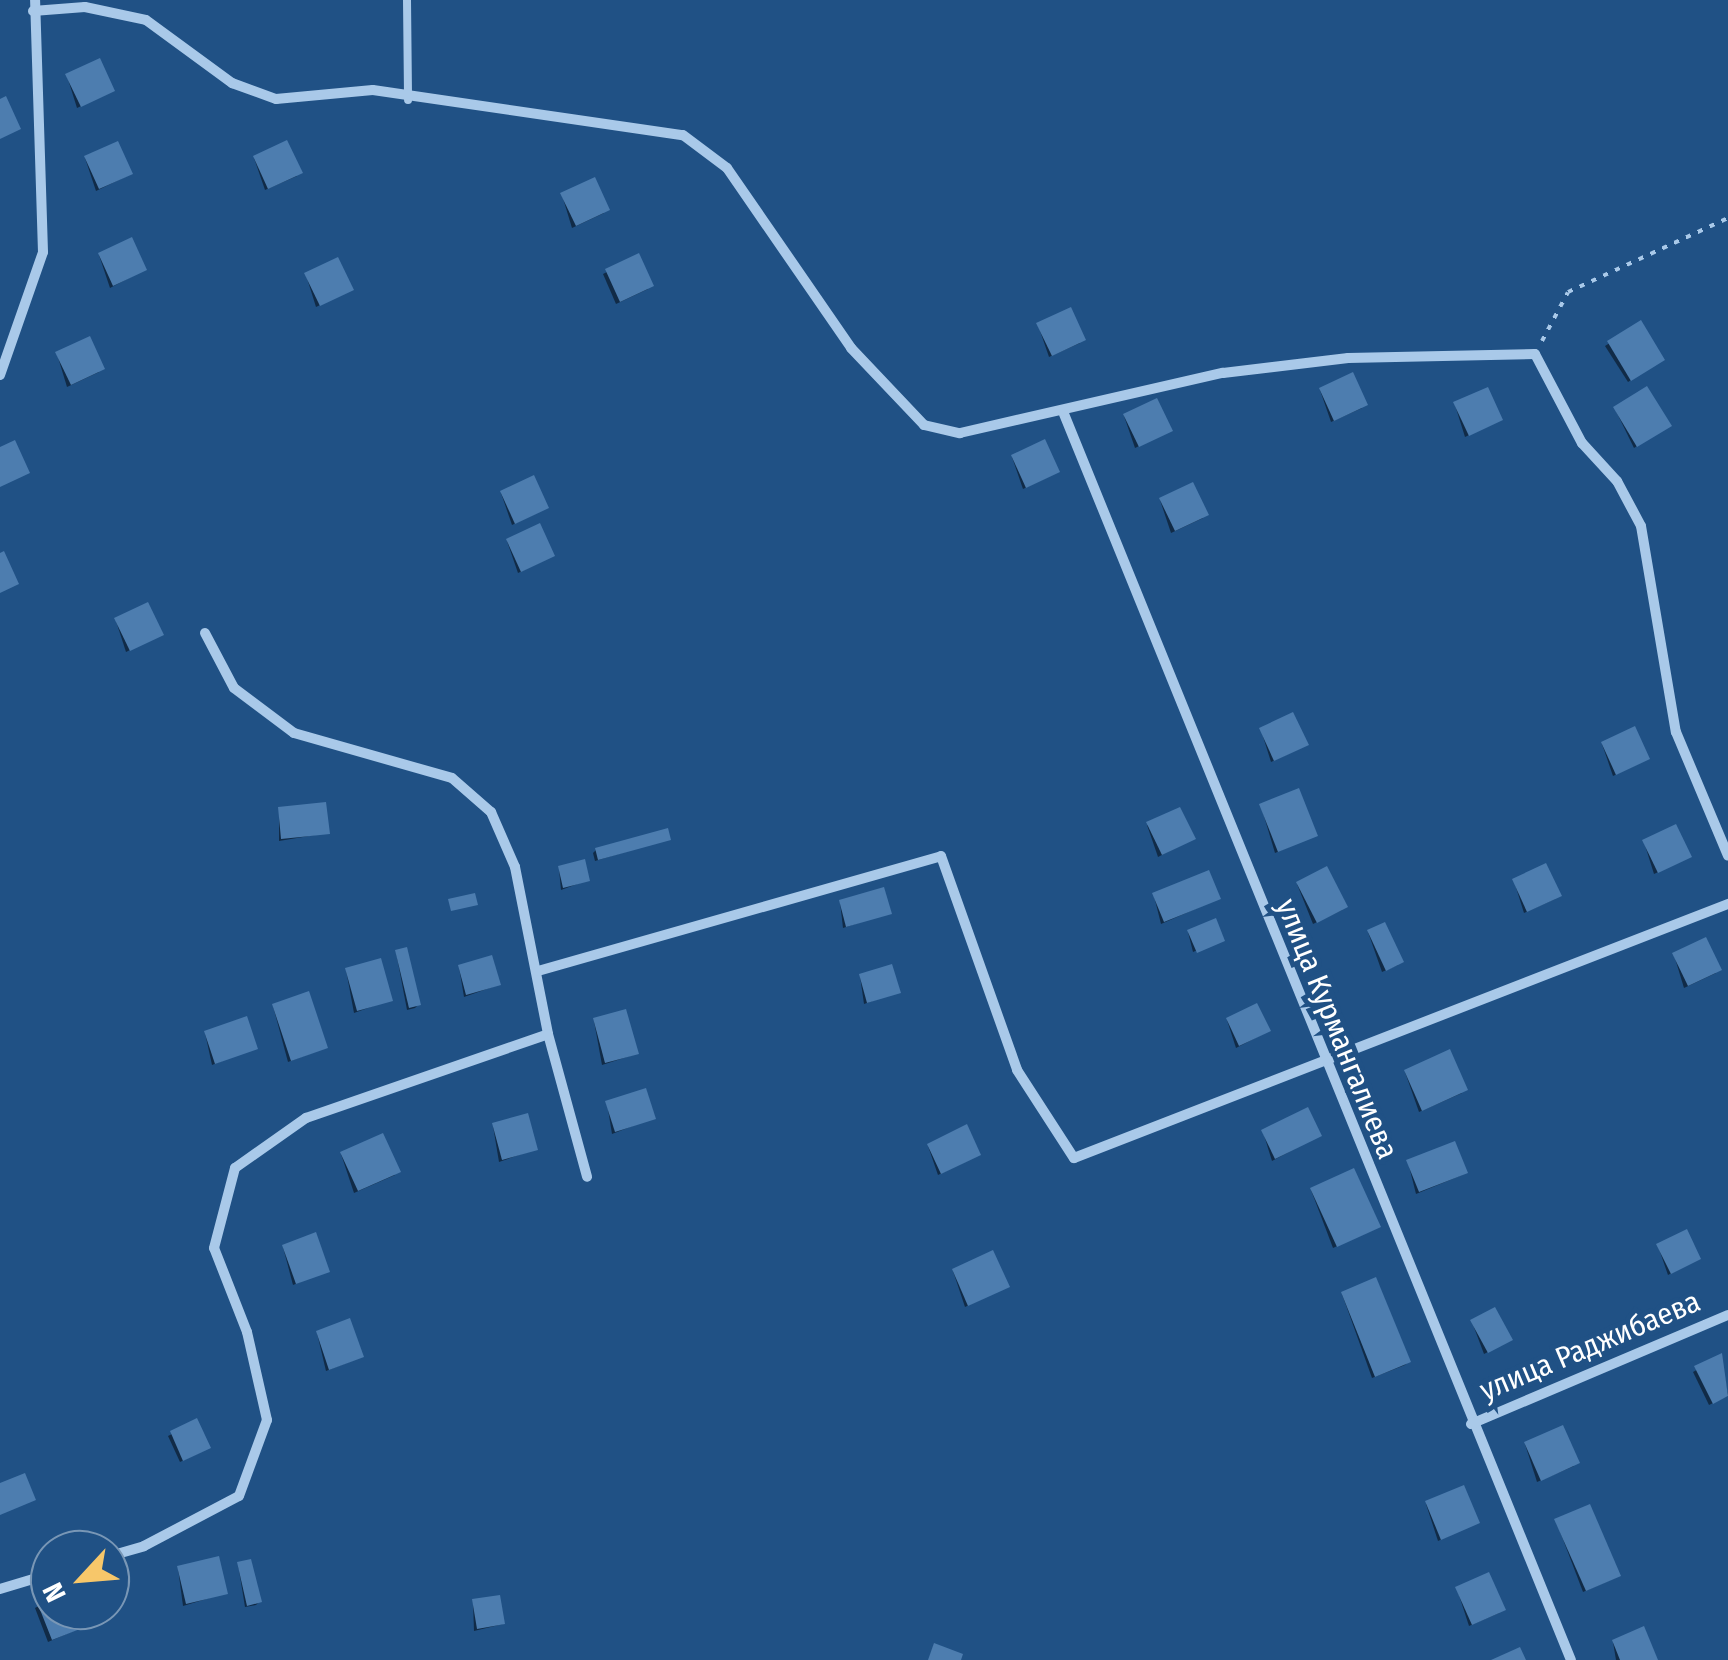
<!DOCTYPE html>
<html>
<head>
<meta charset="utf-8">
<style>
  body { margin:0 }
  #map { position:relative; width:1728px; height:1660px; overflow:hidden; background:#205185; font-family:"Fira Sans Condensed",sans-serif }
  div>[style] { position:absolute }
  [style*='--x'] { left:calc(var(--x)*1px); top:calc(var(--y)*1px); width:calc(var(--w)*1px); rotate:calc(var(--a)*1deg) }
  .shadow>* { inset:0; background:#0007 }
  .building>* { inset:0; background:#4d7daf }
  .path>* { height:4px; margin-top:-2px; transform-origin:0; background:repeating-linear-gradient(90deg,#a9c9e9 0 5px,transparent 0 13px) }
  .service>* { height:8px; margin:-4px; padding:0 4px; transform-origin:4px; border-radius:4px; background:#a9c9e9 }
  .minor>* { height:10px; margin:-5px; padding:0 5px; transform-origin:5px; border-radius:5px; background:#a9c9e9 }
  span { translate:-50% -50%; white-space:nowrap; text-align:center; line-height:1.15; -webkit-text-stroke:10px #205185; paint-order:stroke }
  .street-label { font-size:30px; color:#fff }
  .north { position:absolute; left:30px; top:1530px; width:100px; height:100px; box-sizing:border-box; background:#205185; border:2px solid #7997b6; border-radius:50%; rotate:244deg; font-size:28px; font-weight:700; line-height:40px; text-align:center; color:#fff }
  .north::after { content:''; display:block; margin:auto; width:35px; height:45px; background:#f7c76a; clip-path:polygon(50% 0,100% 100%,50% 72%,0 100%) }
</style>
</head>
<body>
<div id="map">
  <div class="shadow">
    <div style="clip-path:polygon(67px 76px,109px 93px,77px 108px)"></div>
    <div style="clip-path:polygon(85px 158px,127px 176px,96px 191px)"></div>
    <div style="clip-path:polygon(254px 158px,297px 176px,265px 190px)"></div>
    <div style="clip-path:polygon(562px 195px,604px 213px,572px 228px)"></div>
    <div style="clip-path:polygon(99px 255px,144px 270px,110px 288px)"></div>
    <div style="clip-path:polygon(638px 256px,648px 289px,616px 304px,603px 274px)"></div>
    <div style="clip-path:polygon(306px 275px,348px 292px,316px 307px)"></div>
    <div style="clip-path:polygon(1640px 324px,1659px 362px,1628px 382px,1605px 346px)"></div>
    <div style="clip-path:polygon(1038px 325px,1080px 343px,1049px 357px)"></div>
    <div style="clip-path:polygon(57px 354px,99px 372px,67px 387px)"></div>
    <div style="clip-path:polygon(1320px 390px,1362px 408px,1331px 422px)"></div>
    <div style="clip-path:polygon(1455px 405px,1497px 422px,1465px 437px)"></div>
    <div style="clip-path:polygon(1615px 409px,1665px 428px,1634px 448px)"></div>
    <div style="clip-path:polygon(1124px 416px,1167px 433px,1135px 448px)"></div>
    <div style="clip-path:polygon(1012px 457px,1054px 474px,1023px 489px)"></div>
    <div style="clip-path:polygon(501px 493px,543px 510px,512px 525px)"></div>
    <div style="clip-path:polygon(1160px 500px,1203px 518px,1171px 533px)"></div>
    <div style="clip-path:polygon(507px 541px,549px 558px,518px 573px)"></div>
    <div style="clip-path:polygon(116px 621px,161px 635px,126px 652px)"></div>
    <div style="clip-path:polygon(1261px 730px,1303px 747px,1271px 762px)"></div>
    <div style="clip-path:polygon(1602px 744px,1644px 761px,1613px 776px)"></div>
    <div style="clip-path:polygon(1261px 806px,1315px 836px,1275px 853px)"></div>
    <div style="clip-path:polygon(279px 809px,327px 833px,279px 841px)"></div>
    <div style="clip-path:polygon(1147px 825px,1193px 839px,1158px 857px)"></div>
    <div style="clip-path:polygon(668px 839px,595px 861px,593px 853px,596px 850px)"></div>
    <div style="clip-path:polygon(1644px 842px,1686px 859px,1654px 874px)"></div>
    <div style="clip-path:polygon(559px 869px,588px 880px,561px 890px)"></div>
    <div style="clip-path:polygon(1514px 881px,1555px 899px,1524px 913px)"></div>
    <div style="clip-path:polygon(1297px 884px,1342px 910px,1313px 924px)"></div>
    <div style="clip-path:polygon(1154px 896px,1218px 899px,1161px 924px)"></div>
    <div style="clip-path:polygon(840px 902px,889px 913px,843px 928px)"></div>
    <div style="clip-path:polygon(1188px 932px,1222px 939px,1193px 952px)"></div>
    <div style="clip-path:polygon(1368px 932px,1398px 965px,1382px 972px)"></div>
    <div style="clip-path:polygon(396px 952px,418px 1005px,415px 1008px,407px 1010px)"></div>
    <div style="clip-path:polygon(1674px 955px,1716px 973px,1684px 988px)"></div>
    <div style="clip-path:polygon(459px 967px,498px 985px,464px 997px)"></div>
    <div style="clip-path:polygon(346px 970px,390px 1000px,354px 1013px)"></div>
    <div style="clip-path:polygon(860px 976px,898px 992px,864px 1004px)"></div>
    <div style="clip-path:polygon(273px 1006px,325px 1048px,288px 1062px)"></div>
    <div style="clip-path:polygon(1227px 1020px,1265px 1033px,1236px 1048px)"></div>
    <div style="clip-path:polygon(594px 1021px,636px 1054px,602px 1065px)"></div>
    <div style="clip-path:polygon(205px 1033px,255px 1048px,212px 1065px)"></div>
    <div style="clip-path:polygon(1405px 1072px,1462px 1093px,1419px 1112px)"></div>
    <div style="clip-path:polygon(607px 1103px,653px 1118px,612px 1134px)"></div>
    <div style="clip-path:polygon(493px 1126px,536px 1149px,499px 1162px)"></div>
    <div style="clip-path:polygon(1263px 1132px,1319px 1136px,1272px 1161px)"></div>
    <div style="clip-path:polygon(928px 1146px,975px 1157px,938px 1175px)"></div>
    <div style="clip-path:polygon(341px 1154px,395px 1175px,354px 1193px)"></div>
    <div style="clip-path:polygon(1408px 1162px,1462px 1175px,1416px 1194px)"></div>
    <div style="clip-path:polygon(1311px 1190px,1375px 1229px,1333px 1248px)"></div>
    <div style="clip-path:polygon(1658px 1246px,1698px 1259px,1668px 1275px)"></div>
    <div style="clip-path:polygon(283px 1247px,327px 1271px,293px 1285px)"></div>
    <div style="clip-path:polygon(953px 1271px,1007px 1287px,965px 1307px)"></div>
    <div style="clip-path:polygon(1342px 1294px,1408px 1362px,1405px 1365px,1372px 1378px)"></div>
    <div style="clip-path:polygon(1472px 1322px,1507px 1342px,1484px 1354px)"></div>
    <div style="clip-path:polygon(317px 1333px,362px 1357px,326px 1371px)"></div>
    <div style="clip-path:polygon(1721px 1356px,1728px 1396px,1709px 1405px,1693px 1372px)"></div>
    <div style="clip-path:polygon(196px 1422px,205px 1450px,180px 1462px,168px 1436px)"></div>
    <div style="clip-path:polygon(1525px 1444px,1574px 1466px,1537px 1482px)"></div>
    <div style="clip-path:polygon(1426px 1504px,1477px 1523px,1438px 1541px)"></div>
    <div style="clip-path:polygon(1556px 1521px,1615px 1578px,1583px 1592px)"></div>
    <div style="clip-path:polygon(238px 1564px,259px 1602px,256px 1605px,245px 1607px)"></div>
    <div style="clip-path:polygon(178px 1568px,226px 1593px,183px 1606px)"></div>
    <div style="clip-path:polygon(1457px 1589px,1499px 1613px,1469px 1626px)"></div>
    <div style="clip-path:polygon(50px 1600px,50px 1610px,81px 1610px,87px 1625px,48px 1642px,35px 1608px)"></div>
    <div style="clip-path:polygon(473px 1602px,503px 1624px,474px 1631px)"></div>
    <div style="clip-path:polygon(1613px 1642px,1656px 1660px,1616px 1660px)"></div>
  </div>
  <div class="building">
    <div style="clip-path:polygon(100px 58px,115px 91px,81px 107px,65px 74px)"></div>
    <div style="clip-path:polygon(6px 96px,21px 129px,0 139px,0 99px)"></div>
    <div style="clip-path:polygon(287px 140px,303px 173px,268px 189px,253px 156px)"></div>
    <div style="clip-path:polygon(118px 141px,133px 174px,99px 189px,84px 156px)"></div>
    <div style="clip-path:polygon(595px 177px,610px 210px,576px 226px,560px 193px)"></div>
    <div style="clip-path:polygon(132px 237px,147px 270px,113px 286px,98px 253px)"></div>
    <div style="clip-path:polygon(639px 253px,654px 286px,620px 302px,605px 269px)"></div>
    <div style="clip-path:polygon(338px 257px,354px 290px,320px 306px,304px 273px)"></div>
    <div style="clip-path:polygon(1071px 307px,1086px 340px,1052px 356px,1036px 323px)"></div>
    <div style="clip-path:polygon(1641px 320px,1665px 360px,1631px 381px,1607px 341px)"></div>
    <div style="clip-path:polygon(90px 336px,105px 369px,71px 385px,55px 352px)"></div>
    <div style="clip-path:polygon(1353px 372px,1368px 405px,1334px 421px,1319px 388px)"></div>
    <div style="clip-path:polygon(1647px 386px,1672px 426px,1637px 447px,1613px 407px)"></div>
    <div style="clip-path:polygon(1488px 387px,1503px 420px,1469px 436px,1453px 402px)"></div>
    <div style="clip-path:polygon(1157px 398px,1173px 431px,1139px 447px,1123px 414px)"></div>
    <div style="clip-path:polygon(1045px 439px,1060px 472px,1026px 488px,1011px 455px)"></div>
    <div style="clip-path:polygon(15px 440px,30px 473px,0 487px,0 447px)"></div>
    <div style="clip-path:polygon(534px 475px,549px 508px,515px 524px,500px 491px)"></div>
    <div style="clip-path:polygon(1193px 482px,1209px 515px,1175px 531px,1159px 498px)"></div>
    <div style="clip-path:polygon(540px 523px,555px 556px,521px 572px,506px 539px)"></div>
    <div style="clip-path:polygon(4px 551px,19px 584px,0 593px,0 553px)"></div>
    <div style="clip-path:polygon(148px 602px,164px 635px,130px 651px,114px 618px)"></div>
    <div style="clip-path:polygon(1293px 712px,1309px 745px,1274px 761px,1259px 728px)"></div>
    <div style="clip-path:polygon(1635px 726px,1650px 759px,1616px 775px,1601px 742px)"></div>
    <div style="clip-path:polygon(1299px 788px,1318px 836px,1278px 852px,1259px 804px)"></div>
    <div style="clip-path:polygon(326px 802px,330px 834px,281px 839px,278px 807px)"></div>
    <div style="clip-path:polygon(1180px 807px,1196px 839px,1162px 855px,1146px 822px)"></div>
    <div style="clip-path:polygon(1676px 824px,1692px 857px,1658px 873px,1642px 840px)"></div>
    <div style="clip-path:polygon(668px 828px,671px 840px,598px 860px,595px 848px)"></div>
    <div style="clip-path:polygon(585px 859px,590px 881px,563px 888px,558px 866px)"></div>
    <div style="clip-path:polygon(1546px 863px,1562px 896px,1527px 912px,1512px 879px)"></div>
    <div style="clip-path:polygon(1327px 866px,1348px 907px,1317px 923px,1296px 882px)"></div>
    <div style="clip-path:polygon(1209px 870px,1221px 899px,1164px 922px,1152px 893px)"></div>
    <div style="clip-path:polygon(884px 887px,892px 914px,846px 927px,839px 900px)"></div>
    <div style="clip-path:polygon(475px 893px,478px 905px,451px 911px,448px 899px)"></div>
    <div style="clip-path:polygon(1216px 918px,1225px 941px,1197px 953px,1187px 930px)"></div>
    <div style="clip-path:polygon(1385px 922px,1404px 962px,1386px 971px,1367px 930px)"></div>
    <div style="clip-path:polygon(1706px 937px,1722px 970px,1688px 986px,1672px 953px)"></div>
    <div style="clip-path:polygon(407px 947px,421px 1005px,409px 1008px,395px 950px)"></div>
    <div style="clip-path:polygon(492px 955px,501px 985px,466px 995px,458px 965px)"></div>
    <div style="clip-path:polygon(381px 958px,393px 1001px,357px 1011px,345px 968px)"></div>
    <div style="clip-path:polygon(892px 964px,901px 993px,867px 1003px,859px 974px)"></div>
    <div style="clip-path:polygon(309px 991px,328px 1048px,291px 1061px,272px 1004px)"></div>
    <div style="clip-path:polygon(1257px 1003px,1271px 1031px,1239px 1046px,1226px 1018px)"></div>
    <div style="clip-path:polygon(626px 1009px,639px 1054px,605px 1063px,593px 1018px)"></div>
    <div style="clip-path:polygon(247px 1016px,258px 1049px,215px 1064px,204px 1031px)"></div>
    <div style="clip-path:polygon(1450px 1049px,1468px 1090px,1422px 1111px,1404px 1070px)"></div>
    <div style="clip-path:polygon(646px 1088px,656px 1119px,615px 1132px,605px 1101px)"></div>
    <div style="clip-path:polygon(1308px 1107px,1322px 1136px,1275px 1159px,1261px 1130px)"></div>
    <div style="clip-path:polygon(528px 1113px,538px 1150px,502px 1160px,492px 1123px)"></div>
    <div style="clip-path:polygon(967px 1124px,981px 1155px,941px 1174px,927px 1144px)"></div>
    <div style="clip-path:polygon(383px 1133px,401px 1172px,358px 1191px,340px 1152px)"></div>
    <div style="clip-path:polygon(1455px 1141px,1468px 1173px,1419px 1192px,1406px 1160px)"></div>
    <div style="clip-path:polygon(1354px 1168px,1381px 1227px,1337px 1247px,1310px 1188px)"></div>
    <div style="clip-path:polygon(1687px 1229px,1701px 1259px,1671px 1274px,1656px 1244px)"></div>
    <div style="clip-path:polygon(316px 1232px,330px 1272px,296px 1284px,282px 1245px)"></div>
    <div style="clip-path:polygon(993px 1250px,1010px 1287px,968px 1306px,952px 1269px)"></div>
    <div style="clip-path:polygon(1376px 1277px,1411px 1362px,1375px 1377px,1341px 1292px)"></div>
    <div style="clip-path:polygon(1495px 1307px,1513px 1340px,1488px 1353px,1470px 1320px)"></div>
    <div style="clip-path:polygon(350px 1318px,364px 1357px,329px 1370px,316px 1331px)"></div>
    <div style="clip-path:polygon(1722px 1353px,1728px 1396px,1713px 1404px,1694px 1366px)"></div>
    <div style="clip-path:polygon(197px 1418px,211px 1448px,183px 1461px,170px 1431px)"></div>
    <div style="clip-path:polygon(1563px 1425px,1580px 1463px,1541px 1481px,1524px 1442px)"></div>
    <div style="clip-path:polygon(25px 1473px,36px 1500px,0 1515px,0 1483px)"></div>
    <div style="clip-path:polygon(1464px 1485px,1480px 1523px,1441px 1540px,1425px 1501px)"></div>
    <div style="clip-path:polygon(1590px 1504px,1621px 1576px,1586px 1591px,1554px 1519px)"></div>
    <div style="clip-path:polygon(219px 1556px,228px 1594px,186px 1604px,177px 1566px)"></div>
    <div style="clip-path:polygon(251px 1559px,262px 1602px,247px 1606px,237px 1562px)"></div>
    <div style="clip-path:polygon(1489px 1572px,1506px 1610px,1472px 1625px,1455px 1587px)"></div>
    <div style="clip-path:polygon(500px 1595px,505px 1624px,477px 1629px,472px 1599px)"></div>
    <div style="clip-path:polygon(50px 1597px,50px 1610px,83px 1610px,90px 1625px,52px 1640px,37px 1602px)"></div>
    <div style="clip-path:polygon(1644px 1626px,1658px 1660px,1620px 1660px,1612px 1640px)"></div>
    <div style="clip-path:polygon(934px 1643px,963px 1654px,961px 1660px,928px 1660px)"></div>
    <div style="clip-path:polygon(1520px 1647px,1526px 1660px,1491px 1660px)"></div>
  </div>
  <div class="path">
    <div style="--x:1542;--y:341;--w:55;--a:-62"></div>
    <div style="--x:1568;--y:292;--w:176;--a:-24.8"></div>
  </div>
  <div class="service">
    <div style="--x:407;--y:0;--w:100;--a:89.4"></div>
  </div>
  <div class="minor">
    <div style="--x:33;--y:11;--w:52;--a:-4.4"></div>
    <div style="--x:85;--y:7;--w:62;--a:12"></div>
    <div style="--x:146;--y:20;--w:107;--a:36.2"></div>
    <div style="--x:232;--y:83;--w:47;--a:20"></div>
    <div style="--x:276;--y:99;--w:97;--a:-5.3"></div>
    <div style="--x:373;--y:90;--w:313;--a:8.3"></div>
    <div style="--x:683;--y:135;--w:55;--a:36.9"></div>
    <div style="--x:727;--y:168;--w:219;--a:55.4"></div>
    <div style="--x:851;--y:348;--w:106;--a:46.5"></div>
    <div style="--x:924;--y:425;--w:37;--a:13"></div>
    <div style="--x:960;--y:433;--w:270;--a:-12.9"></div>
    <div style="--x:1223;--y:373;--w:126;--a:-6.8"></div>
    <div style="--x:1348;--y:358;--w:187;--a:-1.2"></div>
    <div style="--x:1535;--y:354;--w:101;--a:62.2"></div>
    <div style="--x:1582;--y:443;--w:52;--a:47.4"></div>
    <div style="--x:1617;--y:481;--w:51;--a:61.9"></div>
    <div style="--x:1641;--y:526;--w:209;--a:80.4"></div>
    <div style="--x:1676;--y:732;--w:134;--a:67.2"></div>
    <div style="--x:0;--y:375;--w:130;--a:-70.7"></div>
    <div style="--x:43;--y:252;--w:252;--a:-91.8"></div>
    <div style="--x:1064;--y:414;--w:1345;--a:67.86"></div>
    <div style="--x:205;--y:633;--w:62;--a:62.2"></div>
    <div style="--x:234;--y:688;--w:75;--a:36.9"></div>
    <div style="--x:294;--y:733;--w:164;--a:15.9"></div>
    <div style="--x:452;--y:778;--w:52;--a:41.1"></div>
    <div style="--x:491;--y:812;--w:60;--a:66.4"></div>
    <div style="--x:515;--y:867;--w:170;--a:78.8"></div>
    <div style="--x:548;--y:1034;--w:148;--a:74.7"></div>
    <div style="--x:538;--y:971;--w:419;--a:-15.9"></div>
    <div style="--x:941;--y:856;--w:227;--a:70.4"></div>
    <div style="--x:1017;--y:1070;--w:105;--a:57.1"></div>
    <div style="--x:1074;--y:1158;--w:702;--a:-21.23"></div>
    <div style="--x:1471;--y:1424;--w:279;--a:-23"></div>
    <div style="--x:110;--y:1556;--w:35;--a:-16"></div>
    <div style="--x:144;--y:1546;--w:107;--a:-27.8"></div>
    <div style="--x:239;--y:1496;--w:81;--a:-69.8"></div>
    <div style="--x:267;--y:1420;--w:90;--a:-102.8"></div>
    <div style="--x:247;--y:1332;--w:90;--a:-111.4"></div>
    <div style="--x:214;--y:1248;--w:83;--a:-75.3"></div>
    <div style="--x:235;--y:1168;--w:87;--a:-35.2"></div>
    <div style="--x:306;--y:1118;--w:256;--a:-19.1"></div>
    <div style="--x:0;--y:1589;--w:52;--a:-16.7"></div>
  </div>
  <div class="street-label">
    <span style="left:1337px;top:1029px;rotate:68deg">улица Курмангалиева</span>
    <span style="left:1590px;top:1346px;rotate:-23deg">улица Раджибаева</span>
  </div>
  <div class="north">N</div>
</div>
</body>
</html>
